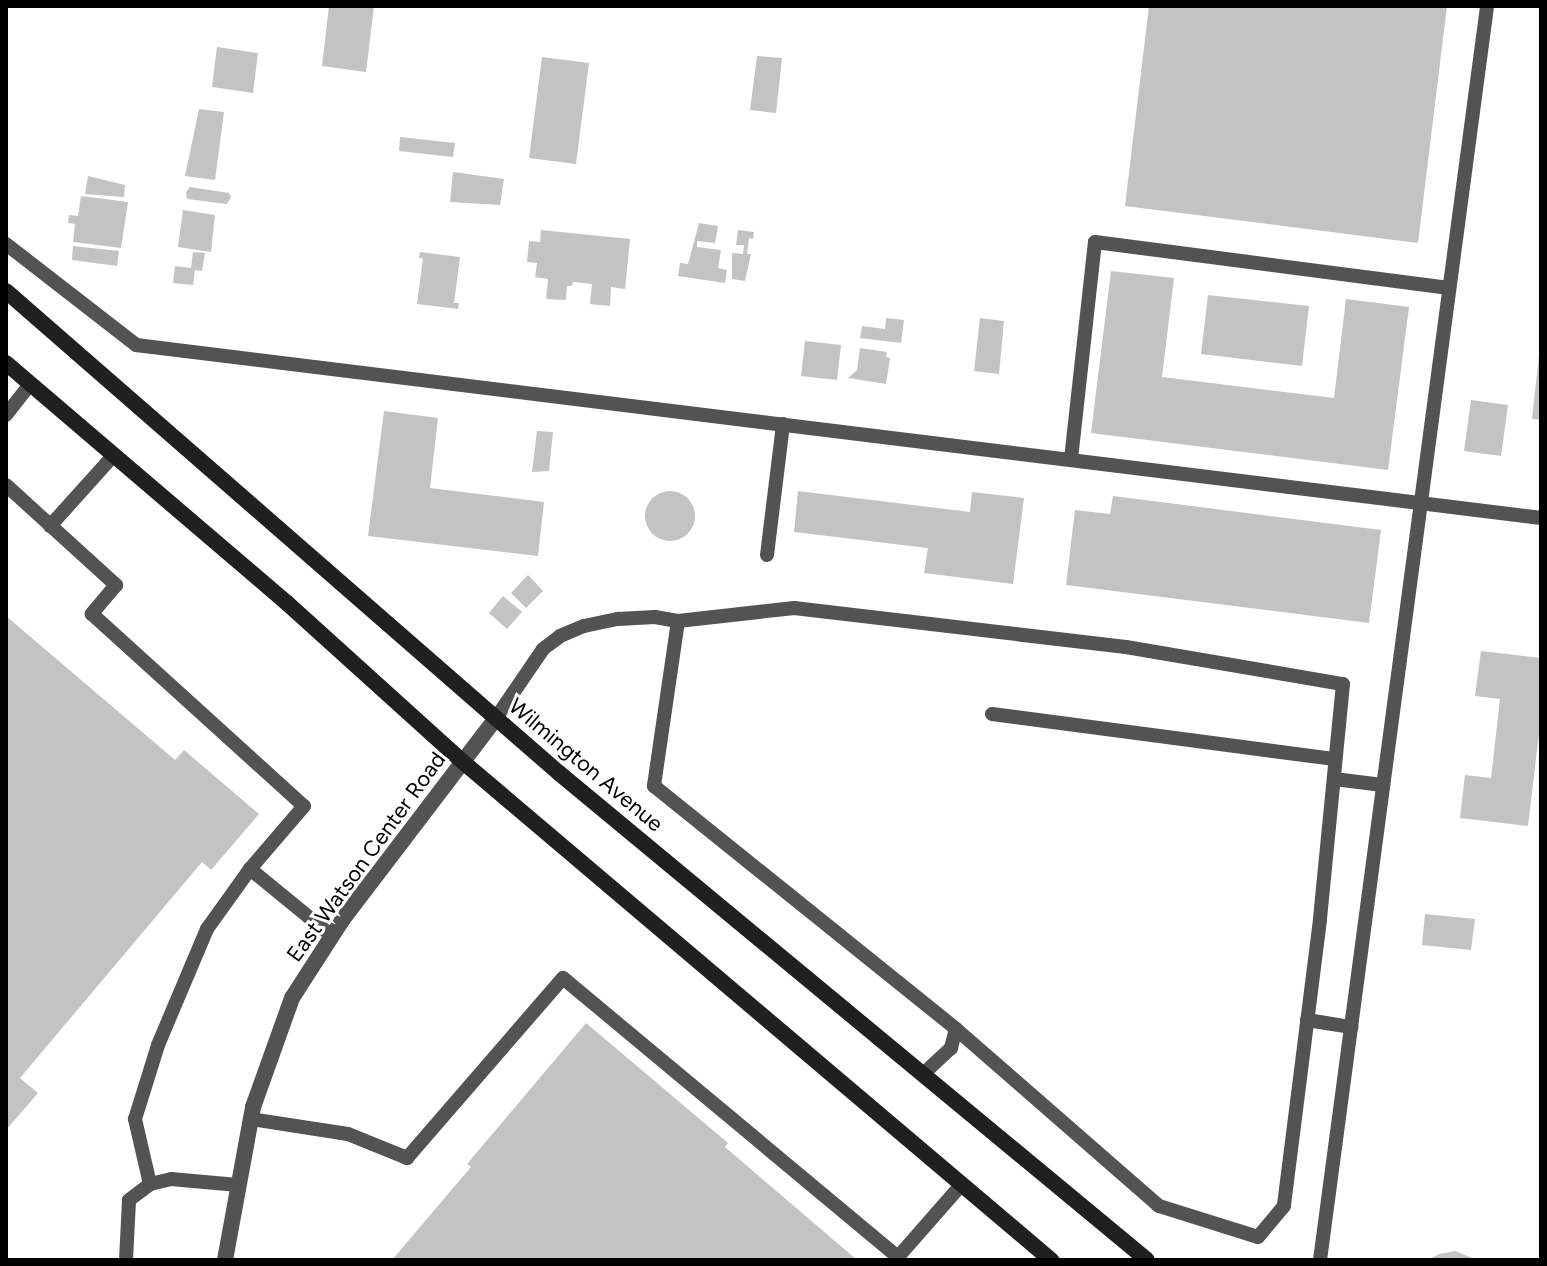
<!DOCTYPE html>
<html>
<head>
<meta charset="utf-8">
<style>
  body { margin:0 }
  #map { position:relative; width:1547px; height:1266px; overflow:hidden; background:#fff; font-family:Figtree,sans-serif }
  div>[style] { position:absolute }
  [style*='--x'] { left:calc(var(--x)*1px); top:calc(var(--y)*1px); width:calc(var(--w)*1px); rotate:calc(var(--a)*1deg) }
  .building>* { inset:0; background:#c3c3c3 }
  .round { border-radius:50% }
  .service>* { height:14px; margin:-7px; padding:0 7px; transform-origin:7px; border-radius:7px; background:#535353 }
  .tertiary>* { height:16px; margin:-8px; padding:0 8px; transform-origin:8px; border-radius:8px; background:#535353 }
  .secondary>* { height:16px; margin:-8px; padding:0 8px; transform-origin:8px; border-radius:8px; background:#202020 }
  span { translate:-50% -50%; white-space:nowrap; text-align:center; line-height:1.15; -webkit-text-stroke:6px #fff; paint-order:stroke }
  .street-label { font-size:22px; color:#000 }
  .frame { position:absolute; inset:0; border:8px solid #000; pointer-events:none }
</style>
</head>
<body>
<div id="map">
  <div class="building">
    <div style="clip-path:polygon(329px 6px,374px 6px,366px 72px,322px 66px)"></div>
    <div style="clip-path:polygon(1149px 6px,1447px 6px,1418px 243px,1125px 206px)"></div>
    <div style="clip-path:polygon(217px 47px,258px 53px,253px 93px,212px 87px)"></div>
    <div style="clip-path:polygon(757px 56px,782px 58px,776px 113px,750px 110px)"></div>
    <div style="clip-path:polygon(542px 57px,589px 63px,576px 164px,529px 158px)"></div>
    <div style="clip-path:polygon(199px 109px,224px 112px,215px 180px,185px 176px)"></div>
    <div style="clip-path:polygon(400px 137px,455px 143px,453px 157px,399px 151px)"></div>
    <div style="clip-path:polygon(453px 172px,504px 179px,500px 205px,450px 202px)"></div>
    <div style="clip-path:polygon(88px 176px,125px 185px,124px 197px,85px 194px)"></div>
    <div style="clip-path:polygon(190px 187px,229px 193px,231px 197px,227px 204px,187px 199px,186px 192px)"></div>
    <div style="clip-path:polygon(81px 196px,128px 202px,121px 248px,73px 242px,75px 224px,68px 223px,69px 215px,78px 216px)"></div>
    <div style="clip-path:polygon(183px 210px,215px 215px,211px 252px,178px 247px)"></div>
    <div style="clip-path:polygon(699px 223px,718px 226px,715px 243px,697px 241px,697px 247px,721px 250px,718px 268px,727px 270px,725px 283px,678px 276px,680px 263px,688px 264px)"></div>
    <div style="clip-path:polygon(541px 230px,630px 239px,625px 289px,611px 287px,610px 306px,590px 304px,592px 284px,573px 282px,572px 286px,567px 286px,566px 300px,546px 299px,548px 279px,535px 277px,537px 263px,527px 262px,529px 241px,540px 242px)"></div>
    <div style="clip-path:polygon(738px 230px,754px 232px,753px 239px,749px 238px,747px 254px,751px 254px,745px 281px,732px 279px,732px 253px,743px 254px,744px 245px,736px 245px)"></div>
    <div style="clip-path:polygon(73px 246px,119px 251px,117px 266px,72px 260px)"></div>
    <div style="clip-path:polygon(193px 252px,205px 253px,202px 271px,195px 270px,193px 285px,173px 283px,175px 266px,191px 268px)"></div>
    <div style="clip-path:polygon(420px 252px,460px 257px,454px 303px,459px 303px,458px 309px,417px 304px,423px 258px,419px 258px)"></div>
    <div style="clip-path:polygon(1111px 271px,1174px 278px,1162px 377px,1334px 398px,1346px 299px,1409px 307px,1388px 470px,1091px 433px)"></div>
    <div style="clip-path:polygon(1208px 295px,1309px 306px,1302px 366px,1201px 354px)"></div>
    <div style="clip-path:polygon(886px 318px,904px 320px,901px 343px,860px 338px,862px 326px,885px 329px)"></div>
    <div style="clip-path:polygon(980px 318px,1004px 321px,999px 374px,974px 371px)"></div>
    <div style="clip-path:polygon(805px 341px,841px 345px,837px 380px,801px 376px)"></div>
    <div style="clip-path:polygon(860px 348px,887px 352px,886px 357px,890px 358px,886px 384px,848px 378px,857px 370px)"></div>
    <div style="clip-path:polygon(1539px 355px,1541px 356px,1541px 420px,1532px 419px)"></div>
    <div style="clip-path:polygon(1471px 400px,1508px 405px,1501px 456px,1464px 451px)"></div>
    <div style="clip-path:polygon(384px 411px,438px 418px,430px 488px,544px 502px,538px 556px,368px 536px)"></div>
    <div style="clip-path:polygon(537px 431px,553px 432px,549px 471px,532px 472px)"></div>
    <div style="clip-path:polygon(798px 491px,970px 512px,972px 492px,1024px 498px,1013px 584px,924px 573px,928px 548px,794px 532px)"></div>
    <div class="round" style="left:645px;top:491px;width:50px;height:50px"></div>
    <div style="clip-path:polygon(1113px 496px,1381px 530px,1369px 623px,1066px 585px,1075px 510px,1110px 514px)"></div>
    <div style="clip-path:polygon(528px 575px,543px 591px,526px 608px,511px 593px)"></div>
    <div style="clip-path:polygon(503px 596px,522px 612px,507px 629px,489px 613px)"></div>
    <div style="clip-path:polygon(6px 616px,175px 760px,184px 750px,259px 814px,211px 870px,202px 862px,20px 1078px,38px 1093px,6px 1130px)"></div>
    <div style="clip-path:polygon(1481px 651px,1541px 658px,1541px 717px,1528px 826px,1460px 818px,1465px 775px,1491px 778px,1500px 699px,1475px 696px)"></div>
    <div style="clip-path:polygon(1425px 914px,1475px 919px,1471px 950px,1422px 945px)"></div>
    <div style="clip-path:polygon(586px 1023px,728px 1143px,725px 1147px,857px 1260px,392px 1260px,471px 1167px,467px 1164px)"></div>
    <div style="clip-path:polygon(1455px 1251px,1477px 1260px,1428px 1260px,1439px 1254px)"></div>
  </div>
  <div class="service">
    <div style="--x:6;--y:244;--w:165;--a:37.8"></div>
    <div style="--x:136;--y:345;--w:1416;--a:7.02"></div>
    <div style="--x:6;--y:415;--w:39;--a:-52"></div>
    <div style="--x:1071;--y:459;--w:218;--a:-83.7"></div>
    <div style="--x:1095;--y:242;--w:357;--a:7.4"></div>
    <div style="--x:6;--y:485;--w:149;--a:42.3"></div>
    <div style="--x:116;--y:585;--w:38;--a:130"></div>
    <div style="--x:92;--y:614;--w:286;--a:42.2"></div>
    <div style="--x:304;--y:806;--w:83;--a:130.6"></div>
    <div style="--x:250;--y:869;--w:106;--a:39.3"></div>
    <div style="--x:50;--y:526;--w:96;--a:-48"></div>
    <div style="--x:767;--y:555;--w:132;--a:-83"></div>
    <div style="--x:678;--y:621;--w:167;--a:98.3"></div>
    <div style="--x:654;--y:786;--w:388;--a:38.8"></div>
    <div style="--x:956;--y:1029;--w:20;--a:105"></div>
    <div style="--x:951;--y:1048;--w:38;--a:137"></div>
    <div style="--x:992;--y:714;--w:346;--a:7.5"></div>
    <div style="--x:496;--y:718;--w:83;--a:-55.7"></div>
    <div style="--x:543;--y:649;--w:21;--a:-37"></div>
    <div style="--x:560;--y:636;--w:26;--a:-23"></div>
    <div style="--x:584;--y:626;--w:35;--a:-12"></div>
    <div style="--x:618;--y:619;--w:37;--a:-3"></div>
    <div style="--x:655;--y:617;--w:23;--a:10"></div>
    <div style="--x:678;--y:621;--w:117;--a:-6.4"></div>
    <div style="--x:794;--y:608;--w:334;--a:6.7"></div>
    <div style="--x:1126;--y:647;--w:220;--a:9.7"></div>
    <div style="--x:1343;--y:684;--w:237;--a:95.6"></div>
    <div style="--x:1320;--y:920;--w:288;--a:97.2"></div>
    <div style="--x:1284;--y:1206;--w:40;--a:130"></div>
    <div style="--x:1258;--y:1237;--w:104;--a:-162.6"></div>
    <div style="--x:1159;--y:1206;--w:269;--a:-138.9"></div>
    <div style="--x:1334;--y:779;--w:49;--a:7"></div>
    <div style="--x:1307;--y:1020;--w:45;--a:9"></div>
    <div style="--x:251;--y:1119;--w:98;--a:8.8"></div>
    <div style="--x:348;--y:1134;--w:64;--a:22.1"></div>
    <div style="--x:407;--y:1158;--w:238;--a:-49.1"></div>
    <div style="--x:563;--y:978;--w:436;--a:39.8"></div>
    <div style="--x:898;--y:1257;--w:97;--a:-48.8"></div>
    <div style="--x:150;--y:1184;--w:67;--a:-103"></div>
    <div style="--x:135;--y:1119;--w:77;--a:-72.7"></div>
    <div style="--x:158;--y:1045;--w:126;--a:-67.1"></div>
    <div style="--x:207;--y:929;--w:74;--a:-54.4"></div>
    <div style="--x:126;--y:1260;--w:60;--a:-87.1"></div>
    <div style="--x:129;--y:1200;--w:26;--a:-37"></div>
    <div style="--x:150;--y:1184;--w:22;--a:-13"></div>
    <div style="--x:171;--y:1179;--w:67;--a:5.1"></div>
    <div style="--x:1320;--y:1260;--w:1265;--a:-82.41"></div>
  </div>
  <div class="tertiary">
    <div style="--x:225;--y:1260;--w:156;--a:-79.6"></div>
    <div style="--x:253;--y:1107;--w:116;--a:-70.3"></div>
    <div style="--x:292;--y:998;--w:94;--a:-57.2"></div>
    <div style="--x:343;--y:919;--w:253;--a:-52.7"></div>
  </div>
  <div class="secondary">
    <div style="--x:6;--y:291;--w:734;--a:41.08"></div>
    <div style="--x:559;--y:773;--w:763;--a:39.63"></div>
    <div style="--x:6;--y:363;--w:370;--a:40.5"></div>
    <div style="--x:287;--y:603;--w:237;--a:42.1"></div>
    <div style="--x:463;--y:762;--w:771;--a:40.26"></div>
  </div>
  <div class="street-label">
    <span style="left:586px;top:765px;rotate:40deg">Wilmington Avenue</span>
    <span style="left:366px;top:857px;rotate:-54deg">East Watson Center Road</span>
  </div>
  <div class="frame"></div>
</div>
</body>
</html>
